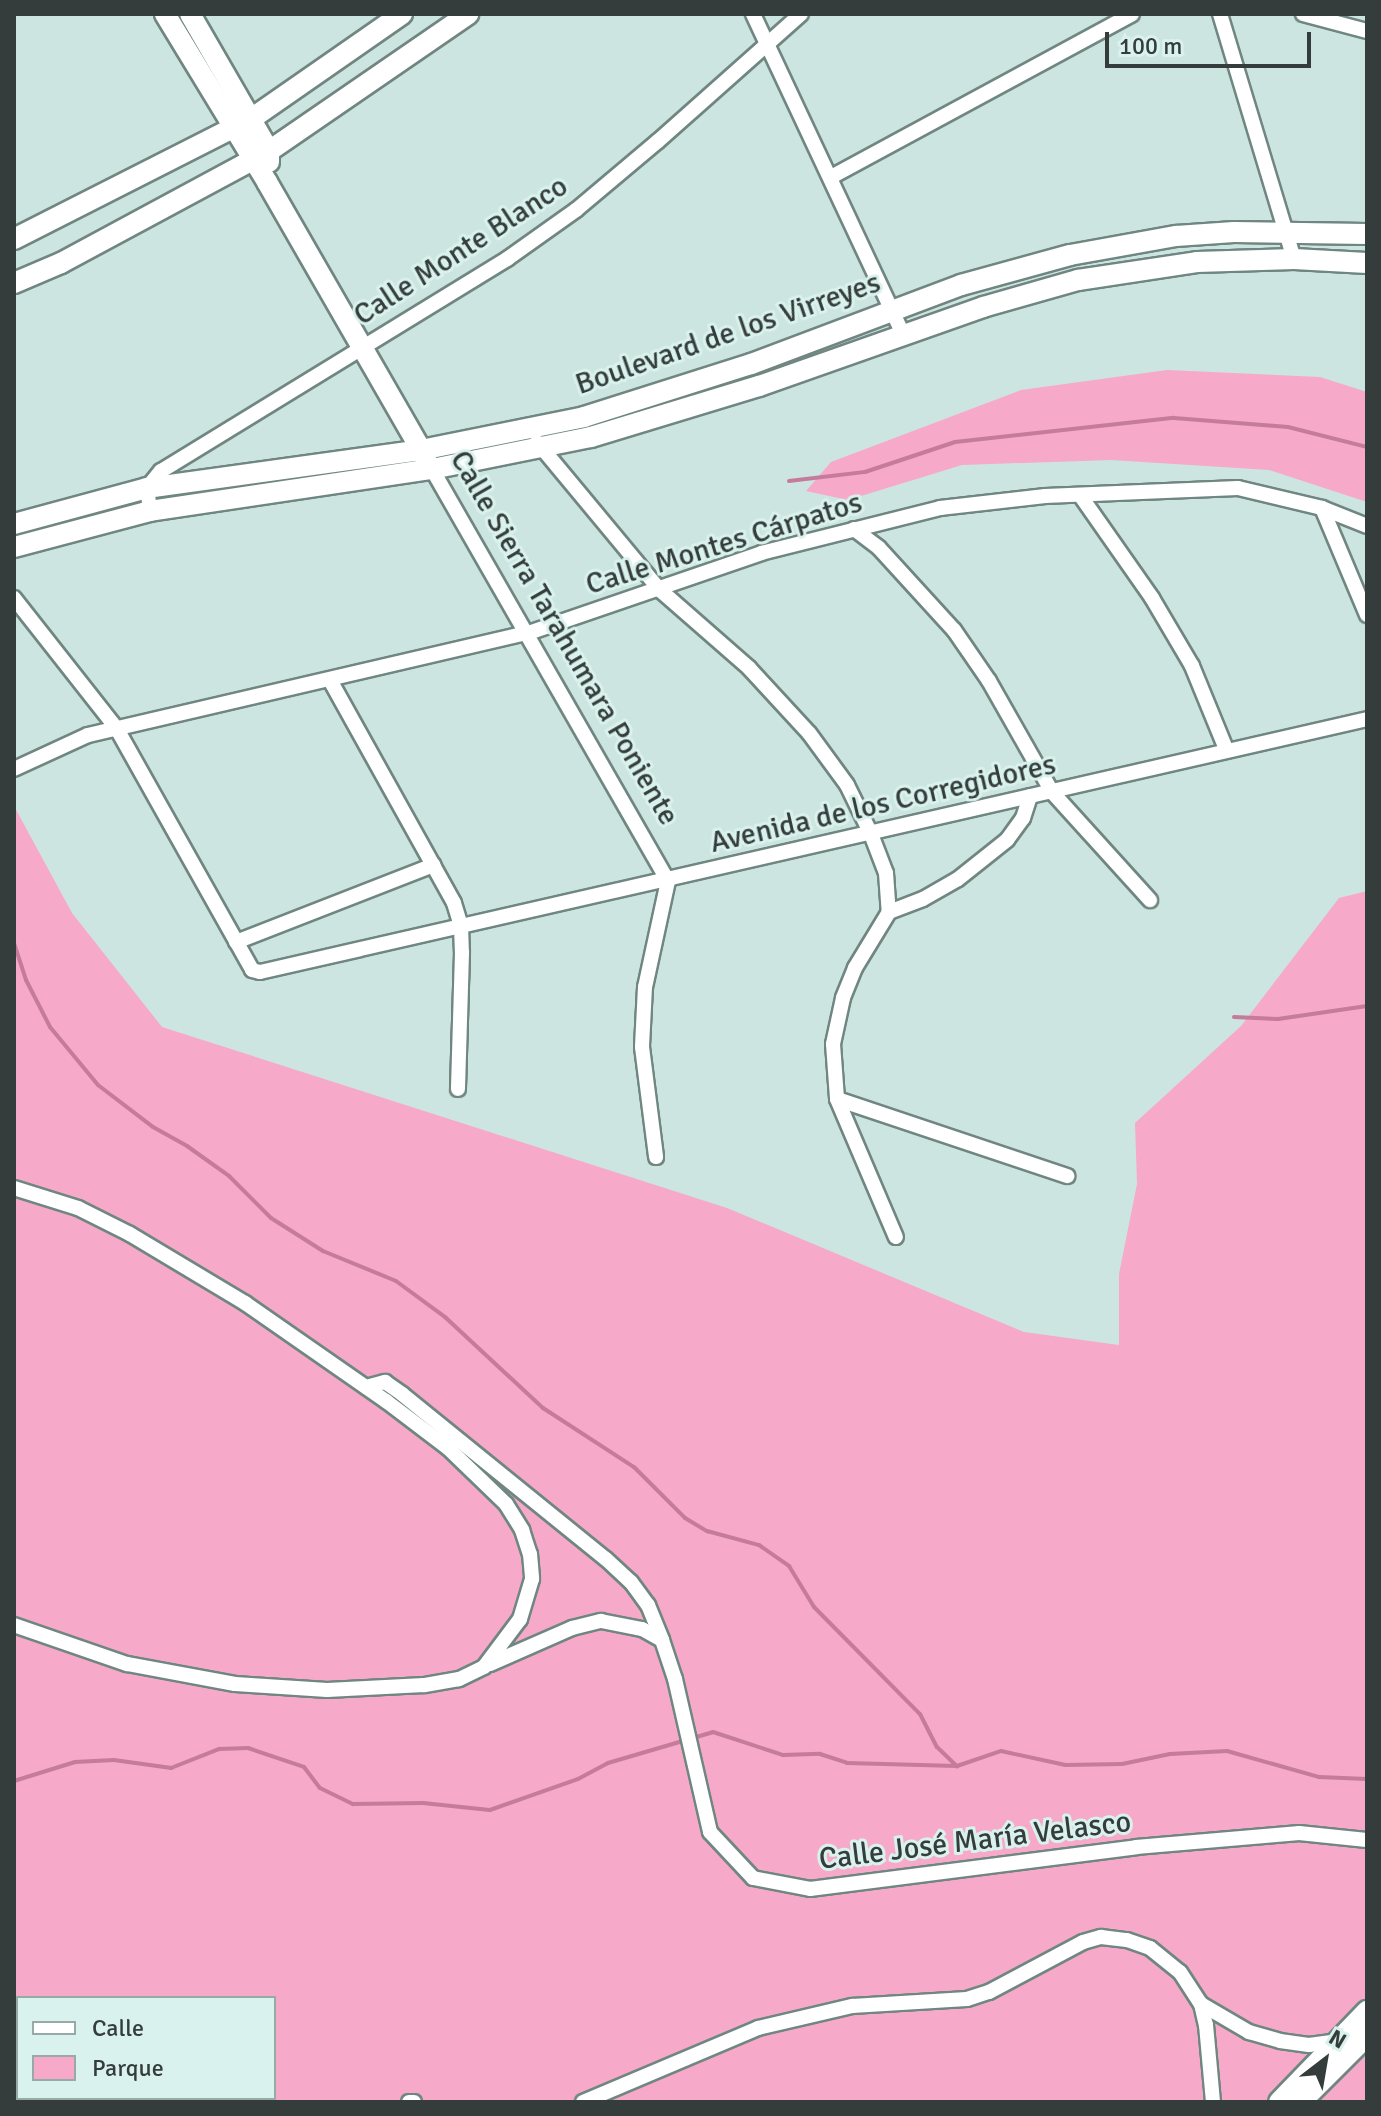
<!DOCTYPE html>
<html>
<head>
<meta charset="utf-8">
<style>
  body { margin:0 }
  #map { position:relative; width:1381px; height:2116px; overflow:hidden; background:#cde5e0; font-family:Signika,sans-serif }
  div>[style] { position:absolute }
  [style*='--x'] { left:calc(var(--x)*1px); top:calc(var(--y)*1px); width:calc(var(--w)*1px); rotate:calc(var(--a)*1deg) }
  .green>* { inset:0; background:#f6a9c9 }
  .stream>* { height:4px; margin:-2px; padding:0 2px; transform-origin:2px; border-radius:2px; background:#c57b9b }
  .roads { filter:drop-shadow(2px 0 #708681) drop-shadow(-2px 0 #708681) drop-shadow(0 2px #708681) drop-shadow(0 -2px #708681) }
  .street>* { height:14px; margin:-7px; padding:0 7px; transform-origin:7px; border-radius:7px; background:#fff }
  .secondary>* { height:20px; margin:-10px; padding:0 10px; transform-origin:10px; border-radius:10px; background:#fff }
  span { translate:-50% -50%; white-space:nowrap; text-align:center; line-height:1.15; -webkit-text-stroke:6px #daf2ed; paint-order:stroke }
  .street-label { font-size:30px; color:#343d3b }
  .frame { position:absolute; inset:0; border:16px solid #343d3b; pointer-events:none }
  .legend { position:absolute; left:16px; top:1996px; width:260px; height:104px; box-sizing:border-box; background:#daf2ed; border:2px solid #98aaa6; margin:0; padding:10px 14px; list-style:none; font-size:24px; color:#343d3b }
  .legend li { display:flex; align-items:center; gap:16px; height:40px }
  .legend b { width:40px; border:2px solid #98aaa6 }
  .north { position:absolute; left:1285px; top:2020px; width:80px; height:80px; -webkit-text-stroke:6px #daf2ed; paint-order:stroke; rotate:31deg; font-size:22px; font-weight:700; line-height:32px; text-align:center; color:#343d3b }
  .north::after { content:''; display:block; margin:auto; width:28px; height:36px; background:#343d3b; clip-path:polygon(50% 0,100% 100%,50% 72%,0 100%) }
  .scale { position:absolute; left:1105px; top:32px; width:206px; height:36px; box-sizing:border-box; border:4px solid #343d3b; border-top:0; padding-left:10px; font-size:24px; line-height:28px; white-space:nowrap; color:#343d3b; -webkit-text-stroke:6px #daf2ed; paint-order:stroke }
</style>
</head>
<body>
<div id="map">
  <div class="green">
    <div style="clip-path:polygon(1167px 370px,1320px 377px,1367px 392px,1367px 502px,1269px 470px,1111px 460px,962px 465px,848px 500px,806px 491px,831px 462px,1021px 390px)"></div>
    <div style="clip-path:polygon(evenodd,14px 806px,72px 913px,162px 1027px,727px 1208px,1024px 1332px,1119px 1345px,1119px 1274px,1137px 1184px,1135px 1123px,1241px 1026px,1339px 898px,1367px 891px,1367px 2102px,14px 2102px,14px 806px,18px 1998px,274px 1998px,274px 2098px,18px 2098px,18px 1998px)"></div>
  </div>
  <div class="stream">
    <div style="--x:789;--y:481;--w:77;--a:-6.8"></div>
    <div style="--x:865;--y:472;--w:95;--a:-18.4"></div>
    <div style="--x:955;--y:442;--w:220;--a:-6.3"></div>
    <div style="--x:1174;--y:418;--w:114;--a:4.5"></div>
    <div style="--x:1288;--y:427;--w:81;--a:14.2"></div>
    <div style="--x:14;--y:943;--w:39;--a:72"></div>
    <div style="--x:26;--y:980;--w:53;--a:62.9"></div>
    <div style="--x:50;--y:1027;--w:75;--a:50.4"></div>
    <div style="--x:98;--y:1085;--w:69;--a:37.4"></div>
    <div style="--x:153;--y:1127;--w:39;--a:29"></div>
    <div style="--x:187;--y:1146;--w:52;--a:35.5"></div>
    <div style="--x:229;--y:1176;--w:59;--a:45"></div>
    <div style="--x:271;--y:1218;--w:62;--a:32.4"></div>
    <div style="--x:323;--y:1251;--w:79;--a:22.3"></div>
    <div style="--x:396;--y:1281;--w:61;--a:36.3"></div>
    <div style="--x:445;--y:1317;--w:134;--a:42.9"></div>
    <div style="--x:543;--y:1408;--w:108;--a:33"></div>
    <div style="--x:634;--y:1467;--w:72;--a:45"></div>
    <div style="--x:685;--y:1518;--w:26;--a:31"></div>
    <div style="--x:707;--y:1531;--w:54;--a:15.1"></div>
    <div style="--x:759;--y:1545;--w:37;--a:35"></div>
    <div style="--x:789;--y:1566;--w:48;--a:58.6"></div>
    <div style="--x:814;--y:1607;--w:151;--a:45.3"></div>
    <div style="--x:920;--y:1714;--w:37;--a:63"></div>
    <div style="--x:937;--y:1747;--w:28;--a:44"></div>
    <div style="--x:1234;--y:1017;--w:44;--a:2.6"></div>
    <div style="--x:1278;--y:1019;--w:90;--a:-8.3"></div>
    <div style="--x:14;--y:1781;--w:64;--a:-17.3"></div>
    <div style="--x:75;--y:1762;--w:39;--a:-3"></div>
    <div style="--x:114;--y:1760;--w:58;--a:8"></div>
    <div style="--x:171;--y:1768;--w:52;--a:-21.6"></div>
    <div style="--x:219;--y:1749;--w:29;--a:-2"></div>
    <div style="--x:248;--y:1748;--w:59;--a:18.7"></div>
    <div style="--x:304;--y:1767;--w:26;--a:53"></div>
    <div style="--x:320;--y:1788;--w:37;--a:26"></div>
    <div style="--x:353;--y:1804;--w:70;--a:-0.8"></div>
    <div style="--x:423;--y:1803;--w:67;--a:6"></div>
    <div style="--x:490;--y:1810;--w:93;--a:-19.4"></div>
    <div style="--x:578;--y:1779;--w:34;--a:-28"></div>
    <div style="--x:608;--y:1763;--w:109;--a:-16.4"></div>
    <div style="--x:713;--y:1732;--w:74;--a:18.2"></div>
    <div style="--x:783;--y:1755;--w:37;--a:-2"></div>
    <div style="--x:820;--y:1754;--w:28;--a:18"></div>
    <div style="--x:847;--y:1763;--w:110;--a:1.6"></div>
    <div style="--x:957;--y:1766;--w:46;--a:-18.8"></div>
    <div style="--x:1001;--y:1751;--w:66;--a:12.3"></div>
    <div style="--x:1065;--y:1765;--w:57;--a:-1"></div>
    <div style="--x:1122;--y:1764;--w:49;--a:-11.8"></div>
    <div style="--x:1170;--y:1754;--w:57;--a:-3"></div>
    <div style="--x:1227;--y:1751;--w:96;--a:15.8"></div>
    <div style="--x:1319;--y:1777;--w:48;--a:2.4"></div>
  </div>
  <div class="roads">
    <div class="street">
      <div style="--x:753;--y:14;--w:353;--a:64.9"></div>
      <div style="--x:1220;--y:14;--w:256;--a:73.2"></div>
      <div style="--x:1303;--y:14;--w:66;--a:14.9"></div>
      <div style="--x:831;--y:177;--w:342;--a:-28.4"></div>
      <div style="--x:537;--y:442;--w:192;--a:50.3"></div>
      <div style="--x:660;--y:590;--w:118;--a:41.2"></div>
      <div style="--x:749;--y:668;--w:88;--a:47.3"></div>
      <div style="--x:809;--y:733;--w:64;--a:53.8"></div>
      <div style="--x:847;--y:785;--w:55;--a:63.9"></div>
      <div style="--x:871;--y:834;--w:42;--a:69"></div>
      <div style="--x:886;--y:873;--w:39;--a:86"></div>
      <div style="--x:889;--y:912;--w:66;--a:121.3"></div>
      <div style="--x:855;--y:968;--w:32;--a:112"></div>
      <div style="--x:843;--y:998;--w:47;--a:102.3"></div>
      <div style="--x:833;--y:1044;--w:55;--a:85.8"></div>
      <div style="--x:837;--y:1099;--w:150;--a:66.9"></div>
      <div style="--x:432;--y:469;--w:475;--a:60.2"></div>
      <div style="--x:668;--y:881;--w:108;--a:102.2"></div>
      <div style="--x:645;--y:987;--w:60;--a:92.9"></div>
      <div style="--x:642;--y:1047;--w:111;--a:82.7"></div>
      <div style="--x:1080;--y:495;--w:126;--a:55"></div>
      <div style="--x:1152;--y:598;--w:79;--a:59.5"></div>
      <div style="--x:1192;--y:666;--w:90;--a:67.7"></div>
      <div style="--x:1322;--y:508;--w:116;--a:67.2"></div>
      <div style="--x:150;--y:511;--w:23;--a:-97"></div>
      <div style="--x:147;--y:488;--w:22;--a:-51"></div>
      <div style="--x:161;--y:471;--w:406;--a:-31.5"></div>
      <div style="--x:507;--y:259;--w:85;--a:-35.4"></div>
      <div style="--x:576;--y:210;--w:107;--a:-40.1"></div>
      <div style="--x:658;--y:141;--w:191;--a:-41.6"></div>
      <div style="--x:854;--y:529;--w:31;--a:37"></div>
      <div style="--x:879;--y:548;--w:111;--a:47.6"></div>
      <div style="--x:954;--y:630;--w:62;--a:55.5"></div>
      <div style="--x:989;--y:681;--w:128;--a:60.4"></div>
      <div style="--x:1052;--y:792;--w:146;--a:47.8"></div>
      <div style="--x:14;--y:598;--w:167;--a:51.8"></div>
      <div style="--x:117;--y:729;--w:276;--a:60.7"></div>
      <div style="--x:252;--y:970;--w:8;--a:14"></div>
      <div style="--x:260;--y:972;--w:1136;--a:-12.87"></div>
      <div style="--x:330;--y:680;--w:255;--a:60.9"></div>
      <div style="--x:454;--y:903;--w:24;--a:73"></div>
      <div style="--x:461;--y:926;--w:27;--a:88"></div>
      <div style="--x:462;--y:953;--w:136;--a:91.7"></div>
      <div style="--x:14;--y:769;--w:81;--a:-24.7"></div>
      <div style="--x:88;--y:735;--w:452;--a:-13.1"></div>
      <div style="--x:528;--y:633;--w:246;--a:-18.9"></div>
      <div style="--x:761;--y:553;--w:185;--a:-14.1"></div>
      <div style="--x:940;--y:508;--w:106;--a:-6.5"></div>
      <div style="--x:1045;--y:496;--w:193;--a:-2.4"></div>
      <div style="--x:1238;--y:488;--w:86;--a:13.4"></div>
      <div style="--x:1322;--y:508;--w:48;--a:21.8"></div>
      <div style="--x:889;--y:912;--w:36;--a:-21"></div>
      <div style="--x:923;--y:899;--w:40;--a:-29.7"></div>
      <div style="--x:958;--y:879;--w:63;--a:-38.5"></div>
      <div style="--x:1007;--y:840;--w:27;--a:-54"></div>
      <div style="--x:1023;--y:818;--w:23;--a:-72"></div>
      <div style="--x:236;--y:942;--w:212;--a:-21.3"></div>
      <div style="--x:837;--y:1099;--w:243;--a:18.5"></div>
      <div style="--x:14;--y:1188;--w:67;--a:17.4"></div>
      <div style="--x:78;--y:1208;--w:58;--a:26.6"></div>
      <div style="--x:130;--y:1234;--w:134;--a:31"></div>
      <div style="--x:245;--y:1303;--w:172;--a:34.8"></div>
      <div style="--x:386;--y:1401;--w:78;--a:37.2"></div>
      <div style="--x:448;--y:1448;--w:81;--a:44"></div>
      <div style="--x:506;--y:1504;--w:31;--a:58"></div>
      <div style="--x:522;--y:1530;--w:25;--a:72"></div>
      <div style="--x:530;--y:1554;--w:25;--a:85"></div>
      <div style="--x:532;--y:1579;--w:42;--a:106.7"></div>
      <div style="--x:520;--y:1619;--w:60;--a:126.9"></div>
      <div style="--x:484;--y:1667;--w:28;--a:154"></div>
      <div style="--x:459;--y:1679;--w:36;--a:170"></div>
      <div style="--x:424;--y:1685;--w:97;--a:177"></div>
      <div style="--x:327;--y:1690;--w:92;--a:-176.3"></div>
      <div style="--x:235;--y:1684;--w:110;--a:-169.5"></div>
      <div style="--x:127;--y:1664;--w:120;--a:-161"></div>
      <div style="--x:366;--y:1387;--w:20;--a:-15"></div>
      <div style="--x:385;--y:1382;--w:21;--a:35"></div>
      <div style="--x:402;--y:1394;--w:262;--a:39"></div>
      <div style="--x:606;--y:1559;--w:34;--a:43"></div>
      <div style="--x:631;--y:1582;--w:29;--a:54"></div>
      <div style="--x:648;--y:1605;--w:38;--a:68"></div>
      <div style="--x:490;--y:1664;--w:90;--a:-23.7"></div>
      <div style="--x:572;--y:1628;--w:30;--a:-14"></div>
      <div style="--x:601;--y:1621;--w:42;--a:11"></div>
      <div style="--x:642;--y:1629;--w:23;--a:29"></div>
      <div style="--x:662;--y:1640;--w:41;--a:71.6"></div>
      <div style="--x:675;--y:1679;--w:157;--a:77.1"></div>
      <div style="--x:710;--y:1832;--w:63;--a:46.9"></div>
      <div style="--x:753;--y:1878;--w:58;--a:10.9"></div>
      <div style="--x:810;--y:1889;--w:329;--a:-7.3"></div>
      <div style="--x:1136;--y:1847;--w:164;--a:-4.9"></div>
      <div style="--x:1299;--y:1833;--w:68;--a:5.9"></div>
      <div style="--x:1201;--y:2004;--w:56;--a:30.3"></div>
      <div style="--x:1249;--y:2032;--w:32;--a:16"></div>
      <div style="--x:1280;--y:2041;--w:29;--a:8"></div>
      <div style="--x:1309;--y:2045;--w:30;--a:-8"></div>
      <div style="--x:409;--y:2102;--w:5;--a:0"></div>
      <div style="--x:583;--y:2102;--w:190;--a:-22.9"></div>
      <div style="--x:758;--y:2028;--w:97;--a:-13.2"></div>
      <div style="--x:852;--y:2006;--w:115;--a:-3.5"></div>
      <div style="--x:967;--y:1999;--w:23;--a:-18"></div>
      <div style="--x:989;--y:1992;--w:106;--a:-28"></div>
      <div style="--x:1083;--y:1942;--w:19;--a:-16"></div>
      <div style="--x:1101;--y:1937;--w:26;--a:7"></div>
      <div style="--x:1127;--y:1940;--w:24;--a:19"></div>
      <div style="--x:1150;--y:1948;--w:38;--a:39"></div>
      <div style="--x:1180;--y:1972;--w:38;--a:57"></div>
      <div style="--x:1201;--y:2004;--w:22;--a:77"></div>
      <div style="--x:1206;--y:2025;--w:77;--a:84.8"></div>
    </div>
    <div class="secondary">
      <div style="--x:165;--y:14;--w:197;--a:58.7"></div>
      <div style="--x:267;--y:182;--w:319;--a:60.1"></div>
      <div style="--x:190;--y:14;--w:158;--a:60"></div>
      <div style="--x:269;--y:151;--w:11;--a:90"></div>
      <div style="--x:14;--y:239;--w:266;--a:-26.9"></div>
      <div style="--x:251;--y:119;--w:184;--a:-34.8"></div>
      <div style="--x:14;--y:283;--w:51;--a:-23.1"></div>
      <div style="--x:61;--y:263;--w:236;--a:-28.3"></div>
      <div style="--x:269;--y:151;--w:242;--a:-34.5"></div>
      <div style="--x:14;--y:524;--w:138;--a:-15.1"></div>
      <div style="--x:147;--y:488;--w:277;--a:-7.9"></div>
      <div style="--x:421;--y:450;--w:166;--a:-11.4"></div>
      <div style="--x:584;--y:417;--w:175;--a:-17.6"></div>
      <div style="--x:751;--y:364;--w:224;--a:-20.6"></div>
      <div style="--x:961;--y:285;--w:113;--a:-15.4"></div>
      <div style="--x:1070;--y:255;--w:108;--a:-10.2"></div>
      <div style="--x:1176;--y:236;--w:58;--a:-3.9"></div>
      <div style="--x:1234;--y:232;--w:133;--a:0.9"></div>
      <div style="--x:14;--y:547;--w:141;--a:-14.8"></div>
      <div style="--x:150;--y:511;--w:285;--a:-8.5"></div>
      <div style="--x:432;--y:469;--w:162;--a:-11.4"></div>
      <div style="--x:591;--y:437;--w:176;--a:-16.9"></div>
      <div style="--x:759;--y:386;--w:238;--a:-19.4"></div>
      <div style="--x:983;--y:307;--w:99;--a:-15.9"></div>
      <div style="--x:1078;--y:280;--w:120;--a:-8.6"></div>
      <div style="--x:1197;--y:262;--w:97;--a:-1.8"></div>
      <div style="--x:1294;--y:259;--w:73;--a:3.1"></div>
      <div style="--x:1279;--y:2102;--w:127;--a:-46"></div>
      <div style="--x:1301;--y:2102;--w:93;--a:-45"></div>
    </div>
  </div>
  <div class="street-label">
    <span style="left:461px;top:251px;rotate:-33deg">Calle Monte Blanco</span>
    <span style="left:728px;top:334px;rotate:-19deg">Boulevard de los Virreyes</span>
    <span style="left:724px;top:544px;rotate:-17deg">Calle Montes Cárpatos</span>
    <span style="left:564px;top:638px;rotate:60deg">Calle Sierra Tarahumara Poniente</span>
    <span style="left:883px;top:804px;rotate:-13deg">Avenida de los Corregidores</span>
    <span style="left:975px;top:1841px;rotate:-7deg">Calle José María Velasco</span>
  </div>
  <div class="frame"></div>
  <ul class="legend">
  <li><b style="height:10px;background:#fff"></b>Calle</li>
  <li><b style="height:22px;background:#f6a9c9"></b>Parque</li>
  </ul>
  <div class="north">N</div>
  <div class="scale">100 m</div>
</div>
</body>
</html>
